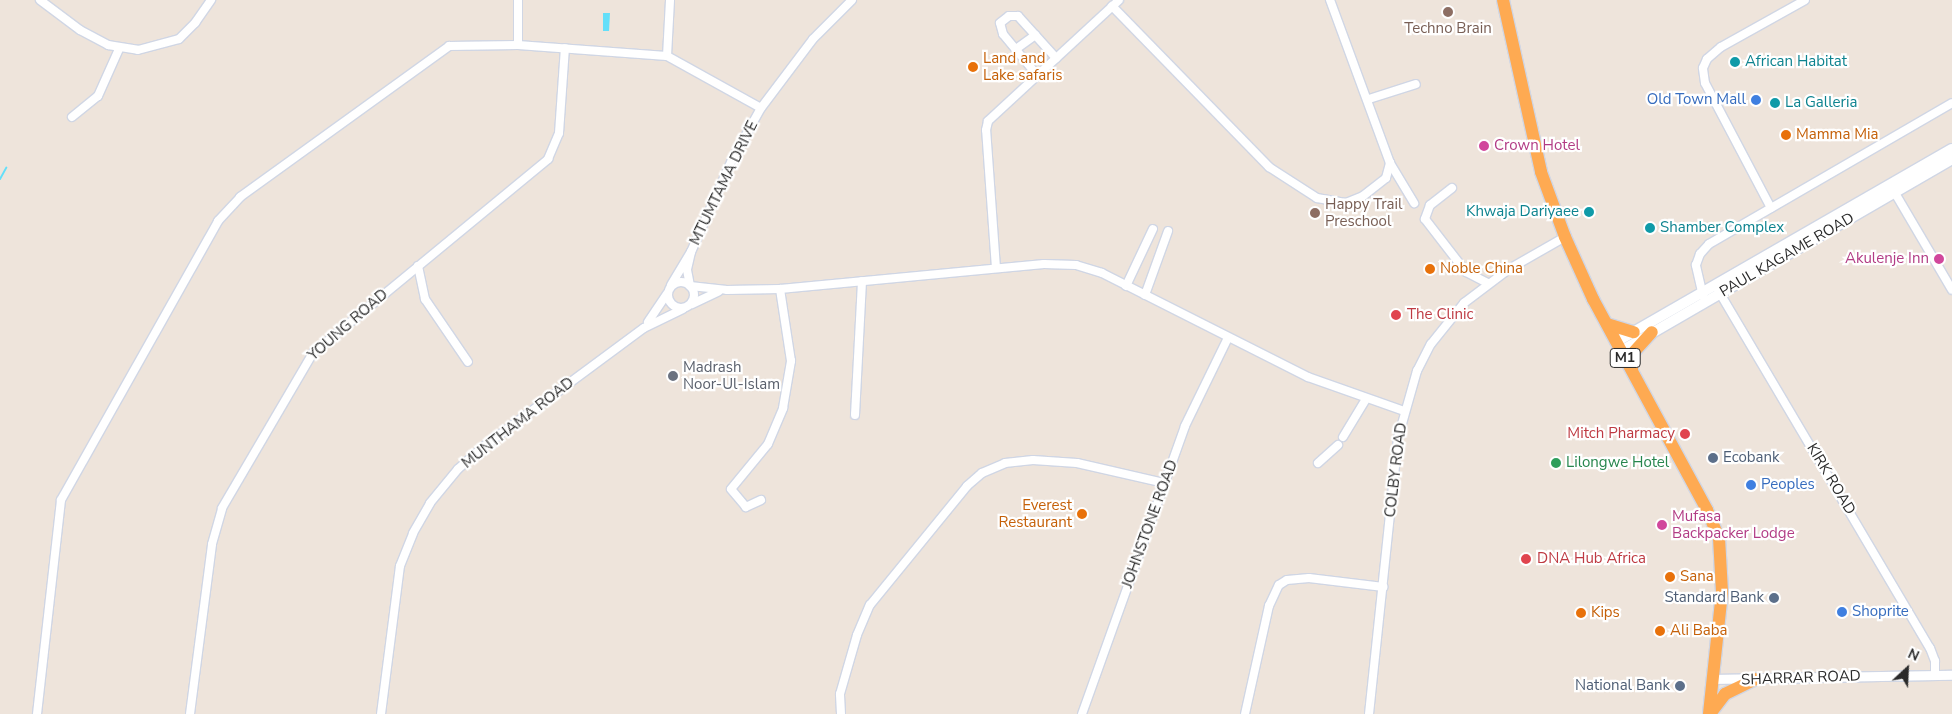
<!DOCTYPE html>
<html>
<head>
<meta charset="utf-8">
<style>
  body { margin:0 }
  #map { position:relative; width:1952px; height:714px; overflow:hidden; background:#eee4db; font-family:"Nunito Sans",sans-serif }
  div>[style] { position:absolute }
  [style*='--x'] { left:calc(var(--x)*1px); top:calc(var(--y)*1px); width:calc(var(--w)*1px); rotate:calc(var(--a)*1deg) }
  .water>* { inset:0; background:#64dff9 }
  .stream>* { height:2px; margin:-1px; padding:0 1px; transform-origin:1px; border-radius:1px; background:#64dff9 }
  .roads { filter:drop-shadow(1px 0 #d0d6e4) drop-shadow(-1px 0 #d0d6e4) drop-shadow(0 1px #d0d6e4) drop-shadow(0 -1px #d0d6e4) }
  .minor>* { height:8px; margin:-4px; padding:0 4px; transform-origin:4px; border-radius:4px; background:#fff }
  .minor>.ring { margin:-4px; padding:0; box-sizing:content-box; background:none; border:8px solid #fff; border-radius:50% }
  .tertiary>* { height:9px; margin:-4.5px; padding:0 4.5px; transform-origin:4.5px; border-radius:4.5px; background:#fff }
  .secondary>* { height:10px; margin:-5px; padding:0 5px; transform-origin:5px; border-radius:5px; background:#fff }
  .trunk>* { height:12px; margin:-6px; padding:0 6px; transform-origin:6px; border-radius:6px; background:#feaa52 }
  .dots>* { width:14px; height:14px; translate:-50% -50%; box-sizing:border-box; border:2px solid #fff; border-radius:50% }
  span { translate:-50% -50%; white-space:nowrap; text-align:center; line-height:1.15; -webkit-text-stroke:4.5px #fff; paint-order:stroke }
  .shield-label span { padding:1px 4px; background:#fff; border:1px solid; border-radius:4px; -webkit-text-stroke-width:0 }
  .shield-label { font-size:14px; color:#2a2a2a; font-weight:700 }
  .education-label { font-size:15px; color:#785e54 }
  .left { translate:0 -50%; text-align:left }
  .food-label { font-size:15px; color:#c56008 }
  .right { translate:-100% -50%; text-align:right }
  .culture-label { font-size:15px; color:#0d838f }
  .shop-label { font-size:15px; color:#366cbe }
  .hotel-label { font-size:15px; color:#b23c85 }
  .street-label { font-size:15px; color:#2a2a2a }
  .health-label { font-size:15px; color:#be3a42 }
  .worship-label { font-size:15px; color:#5b616d }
  .service-label { font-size:15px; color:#4e5e75 }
  .leisure-label { font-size:15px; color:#27864d }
  .north { position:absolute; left:1882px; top:644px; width:50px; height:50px; -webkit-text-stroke:4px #fff; paint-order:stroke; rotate:25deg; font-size:14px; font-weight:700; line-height:20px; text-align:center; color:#2a2a2a }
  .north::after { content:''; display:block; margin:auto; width:18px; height:22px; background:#2a2a2a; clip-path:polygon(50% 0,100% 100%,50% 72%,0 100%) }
</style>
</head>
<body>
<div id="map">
  <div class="water">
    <div style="clip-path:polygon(603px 13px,610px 13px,609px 31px,603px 31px)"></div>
  </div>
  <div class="stream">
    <div style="--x:0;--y:179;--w:13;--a:-61"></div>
  </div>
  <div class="roads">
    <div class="minor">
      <div style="--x:40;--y:0;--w:50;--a:36.9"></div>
      <div style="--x:80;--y:30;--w:32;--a:28"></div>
      <div style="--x:108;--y:45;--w:30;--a:9"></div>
      <div style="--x:138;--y:50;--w:42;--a:-15"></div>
      <div style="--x:179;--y:39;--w:23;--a:-45"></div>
      <div style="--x:195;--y:23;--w:28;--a:-55"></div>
      <div style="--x:518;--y:0;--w:45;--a:90"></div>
      <div style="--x:1112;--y:6;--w:225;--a:45.7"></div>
      <div style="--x:1269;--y:167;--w:57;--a:32.9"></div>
      <div style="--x:1317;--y:198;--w:29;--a:10"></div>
      <div style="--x:1346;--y:203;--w:18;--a:-22"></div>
      <div style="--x:1363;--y:196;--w:29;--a:-38"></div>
      <div style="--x:1386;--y:178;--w:16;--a:-75"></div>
      <div style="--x:1390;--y:163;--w:174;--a:-110.2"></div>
      <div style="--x:1016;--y:49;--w:24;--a:-36"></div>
      <div style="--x:667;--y:56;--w:56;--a:-86.9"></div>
      <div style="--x:1037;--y:75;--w:53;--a:-129.7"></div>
      <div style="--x:1003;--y:34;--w:11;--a:-105"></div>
      <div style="--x:1000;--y:23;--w:11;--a:-38"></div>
      <div style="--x:1009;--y:16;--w:9;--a:0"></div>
      <div style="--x:1018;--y:16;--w:57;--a:47.9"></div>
      <div style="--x:1369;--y:99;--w:49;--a:-17.7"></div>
      <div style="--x:72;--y:117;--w:33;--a:-39"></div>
      <div style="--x:98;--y:96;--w:51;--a:-65.9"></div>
      <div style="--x:1390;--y:163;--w:47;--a:59"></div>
      <div style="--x:1452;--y:188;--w:28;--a:142"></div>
      <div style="--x:1430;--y:205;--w:15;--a:110"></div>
      <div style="--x:1425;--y:219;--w:67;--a:52.3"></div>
      <div style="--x:1466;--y:272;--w:25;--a:27"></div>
      <div style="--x:1892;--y:188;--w:118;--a:59.5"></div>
      <div style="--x:1771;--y:208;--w:141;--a:-117.8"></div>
      <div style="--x:1705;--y:83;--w:15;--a:-98"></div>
      <div style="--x:1703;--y:68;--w:10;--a:-66"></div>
      <div style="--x:1707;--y:59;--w:18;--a:-41"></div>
      <div style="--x:1721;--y:47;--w:96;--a:-29.2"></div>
      <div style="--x:691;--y:252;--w:18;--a:103"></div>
      <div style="--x:687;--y:270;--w:16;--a:79"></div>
      <div style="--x:690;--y:286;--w:37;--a:6"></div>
      <div style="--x:727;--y:290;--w:53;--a:-1.1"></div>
      <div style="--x:780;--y:289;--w:265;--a:-5.4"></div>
      <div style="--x:1044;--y:264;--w:32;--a:2"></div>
      <div style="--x:1076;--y:265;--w:27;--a:17"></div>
      <div style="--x:1102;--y:273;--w:231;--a:26.8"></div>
      <div style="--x:1308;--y:377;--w:102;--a:19.5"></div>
      <div style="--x:418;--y:266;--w:34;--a:78"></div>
      <div style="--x:425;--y:299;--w:76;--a:55.7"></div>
      <div style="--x:996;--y:268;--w:138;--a:-94.1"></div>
      <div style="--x:986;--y:130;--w:9;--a:-77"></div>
      <div style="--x:988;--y:121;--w:178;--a:-42.7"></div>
      <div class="ring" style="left:668px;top:282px;width:18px;height:18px"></div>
      <div style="--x:671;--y:285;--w:39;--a:-59"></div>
      <div style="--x:691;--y:252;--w:101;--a:-66"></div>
      <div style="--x:732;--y:160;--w:60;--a:-60.9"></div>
      <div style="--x:761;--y:108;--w:86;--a:-53"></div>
      <div style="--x:813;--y:39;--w:55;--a:-45"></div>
      <div style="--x:1126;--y:286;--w:63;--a:-64.7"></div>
      <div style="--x:1718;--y:290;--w:416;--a:59.4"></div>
      <div style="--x:1930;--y:648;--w:14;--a:69"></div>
      <div style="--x:1935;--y:661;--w:14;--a:90"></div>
      <div style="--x:1145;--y:295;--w:68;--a:-70.2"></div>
      <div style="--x:1703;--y:296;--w:32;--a:-103"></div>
      <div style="--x:1696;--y:265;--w:12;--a:-70"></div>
      <div style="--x:1700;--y:254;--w:13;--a:-48"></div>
      <div style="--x:1709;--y:244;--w:281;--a:-30.1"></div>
      <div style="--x:692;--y:304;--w:29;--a:-25"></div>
      <div style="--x:648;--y:322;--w:34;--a:-56"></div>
      <div style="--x:855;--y:415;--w:134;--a:-87"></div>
      <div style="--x:1343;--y:437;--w:44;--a:-58.8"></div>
      <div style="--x:1318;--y:463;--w:27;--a:-42"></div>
      <div style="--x:761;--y:500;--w:17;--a:155"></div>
      <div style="--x:746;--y:507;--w:23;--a:-130"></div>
      <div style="--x:731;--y:489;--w:58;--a:-50.6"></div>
      <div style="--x:768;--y:444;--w:39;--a:-67"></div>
      <div style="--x:783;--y:408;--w:48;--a:-80.3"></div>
      <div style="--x:791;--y:361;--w:73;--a:-98.7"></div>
      <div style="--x:37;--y:714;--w:215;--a:-83.6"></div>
      <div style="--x:61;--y:500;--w:320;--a:-60.6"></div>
      <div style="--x:218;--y:221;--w:33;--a:-47"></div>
      <div style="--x:240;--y:197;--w:258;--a:-35.8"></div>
      <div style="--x:449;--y:46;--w:69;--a:-0.8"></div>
      <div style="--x:518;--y:45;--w:149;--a:4.2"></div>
      <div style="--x:667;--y:56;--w:107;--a:29"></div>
      <div style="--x:190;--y:714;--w:171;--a:-82.6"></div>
      <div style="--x:212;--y:544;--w:37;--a:-74"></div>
      <div style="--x:222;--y:508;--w:180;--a:-59.6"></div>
      <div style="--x:313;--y:353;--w:305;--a:-39.5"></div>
      <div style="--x:548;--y:159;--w:28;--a:-67"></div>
      <div style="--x:559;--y:133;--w:85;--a:-86"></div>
      <div style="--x:381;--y:714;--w:149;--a:-82.7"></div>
      <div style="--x:400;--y:566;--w:35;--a:-68"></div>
      <div style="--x:413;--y:533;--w:34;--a:-60"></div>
      <div style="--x:430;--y:503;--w:44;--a:-50.5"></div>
      <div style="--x:458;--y:469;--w:33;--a:-41"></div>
      <div style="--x:483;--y:447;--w:200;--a:-36.5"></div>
      <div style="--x:644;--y:328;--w:43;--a:-26"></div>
      <div style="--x:841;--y:714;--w:20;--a:-93"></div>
      <div style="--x:840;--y:694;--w:61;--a:-73.9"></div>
      <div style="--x:857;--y:635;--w:33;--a:-67"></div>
      <div style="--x:870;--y:605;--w:154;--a:-50.8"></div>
      <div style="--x:967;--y:486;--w:20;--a:-41"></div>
      <div style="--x:982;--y:473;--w:25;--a:-23"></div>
      <div style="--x:1005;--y:463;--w:28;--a:-6"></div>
      <div style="--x:1033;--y:460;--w:44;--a:3.9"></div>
      <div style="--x:1077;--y:463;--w:89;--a:12.9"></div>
      <div style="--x:1082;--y:714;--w:306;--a:-70.3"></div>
      <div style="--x:1185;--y:426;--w:98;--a:-64"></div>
      <div style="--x:1245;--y:714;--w:111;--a:-77.5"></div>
      <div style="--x:1269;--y:606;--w:23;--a:-65"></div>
      <div style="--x:1279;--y:585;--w:9;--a:-32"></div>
      <div style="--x:1287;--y:580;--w:22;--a:-5"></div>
      <div style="--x:1309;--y:578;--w:75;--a:6.9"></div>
      <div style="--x:1369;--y:714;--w:278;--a:-84"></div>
      <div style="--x:1398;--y:438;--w:70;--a:-74.2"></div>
      <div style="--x:1417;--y:371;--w:30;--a:-63"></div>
      <div style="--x:1431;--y:344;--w:53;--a:-51.2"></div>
      <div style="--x:1464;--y:303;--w:56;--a:-37.1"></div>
      <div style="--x:1509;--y:269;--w:64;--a:-29.7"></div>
    </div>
    <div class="tertiary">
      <div style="--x:1711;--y:679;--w:241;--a:-1"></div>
    </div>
    <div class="secondary">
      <div style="--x:1616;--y:342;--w:387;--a:-29.9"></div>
      <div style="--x:1621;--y:351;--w:383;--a:-30.1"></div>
    </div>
    <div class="trunk">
      <div style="--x:1503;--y:0;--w:176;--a:77.5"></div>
      <div style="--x:1541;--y:172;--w:69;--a:69.7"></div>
      <div style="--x:1565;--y:237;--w:68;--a:65.7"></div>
      <div style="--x:1593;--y:299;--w:240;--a:61.6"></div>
      <div style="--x:1707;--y:510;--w:30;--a:67"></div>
      <div style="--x:1719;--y:538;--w:54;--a:86.8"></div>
      <div style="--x:1722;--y:592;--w:123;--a:96.1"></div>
      <div style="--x:1607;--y:324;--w:28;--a:17"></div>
      <div style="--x:1632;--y:369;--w:16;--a:-86"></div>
      <div style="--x:1633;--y:353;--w:28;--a:-48"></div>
      <div style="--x:1710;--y:714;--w:25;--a:-53"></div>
      <div style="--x:1725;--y:694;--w:34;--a:-26"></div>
    </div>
  </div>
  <div class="dots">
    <div style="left:1448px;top:12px;background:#8d6e63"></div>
    <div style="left:1735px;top:62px;background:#0f9aa8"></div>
    <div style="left:973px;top:67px;background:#e8710a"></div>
    <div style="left:1756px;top:100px;background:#3f7fe0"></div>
    <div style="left:1775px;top:103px;background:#0f9aa8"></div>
    <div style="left:1786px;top:135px;background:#e8710a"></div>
    <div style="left:1484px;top:146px;background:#d1479c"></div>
    <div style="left:1589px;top:212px;background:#0f9aa8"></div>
    <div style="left:1315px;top:213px;background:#8d6e63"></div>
    <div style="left:1650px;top:228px;background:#0f9aa8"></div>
    <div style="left:1939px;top:259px;background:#d1479c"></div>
    <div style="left:1430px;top:269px;background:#e8710a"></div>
    <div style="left:1396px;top:315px;background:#e0444e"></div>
    <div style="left:673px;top:376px;background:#6b7280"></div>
    <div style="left:1685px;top:434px;background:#e0444e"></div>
    <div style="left:1713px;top:458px;background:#5c6f8a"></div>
    <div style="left:1556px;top:463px;background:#2e9e5b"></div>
    <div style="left:1751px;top:485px;background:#3f7fe0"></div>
    <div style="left:1082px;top:514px;background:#e8710a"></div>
    <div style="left:1662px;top:525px;background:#d1479c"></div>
    <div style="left:1526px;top:559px;background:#e0444e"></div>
    <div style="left:1670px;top:577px;background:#e8710a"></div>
    <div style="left:1774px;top:598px;background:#5c6f8a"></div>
    <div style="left:1842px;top:612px;background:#3f7fe0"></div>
    <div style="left:1581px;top:613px;background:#e8710a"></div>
    <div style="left:1660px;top:631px;background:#e8710a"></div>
    <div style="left:1680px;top:686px;background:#5c6f8a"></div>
  </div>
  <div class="shield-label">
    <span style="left:1625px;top:358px">M1</span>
  </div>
  <div class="education-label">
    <span style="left:1448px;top:29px">Techno Brain</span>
    <span class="left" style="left:1325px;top:213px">Happy Trail<br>Preschool</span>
  </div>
  <div class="food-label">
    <span class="left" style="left:983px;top:67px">Land and<br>Lake safaris</span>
    <span class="left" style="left:1796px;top:135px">Mamma Mia</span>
    <span class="left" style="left:1440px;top:269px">Noble China</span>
    <span class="right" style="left:1072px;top:514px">Everest<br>Restaurant</span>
    <span class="left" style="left:1680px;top:577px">Sana</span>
    <span class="left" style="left:1591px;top:613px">Kips</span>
    <span class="left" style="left:1670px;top:631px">Ali Baba</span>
  </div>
  <div class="culture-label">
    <span class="left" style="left:1745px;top:62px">African Habitat</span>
    <span class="left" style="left:1785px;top:103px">La Galleria</span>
    <span class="right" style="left:1579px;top:212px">Khwaja Dariyaee</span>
    <span class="left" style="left:1660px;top:228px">Shamber Complex</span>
  </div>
  <div class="shop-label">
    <span class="right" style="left:1746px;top:100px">Old Town Mall</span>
    <span class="left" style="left:1761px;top:485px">Peoples</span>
    <span class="left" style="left:1852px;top:612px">Shoprite</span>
  </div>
  <div class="hotel-label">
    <span class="left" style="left:1494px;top:146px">Crown Hotel</span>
    <span class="right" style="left:1929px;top:259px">Akulenje Inn</span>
    <span class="left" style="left:1672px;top:525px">Mufasa<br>Backpacker Lodge</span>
  </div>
  <div class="street-label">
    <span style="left:724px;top:183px;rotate:-64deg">MTUMTAMA DRIVE</span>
    <span style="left:1787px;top:255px;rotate:-30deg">PAUL KAGAME ROAD</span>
    <span style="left:348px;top:325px;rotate:-41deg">YOUNG ROAD</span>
    <span style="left:518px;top:423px;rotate:-38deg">MUNTHAMA ROAD</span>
    <span style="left:1396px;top:470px;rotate:-83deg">COLBY ROAD</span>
    <span style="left:1831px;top:479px;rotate:59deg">KIRK ROAD</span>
    <span style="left:1150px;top:524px;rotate:-70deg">JOHNSTONE ROAD</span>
    <span style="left:1801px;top:678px;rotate:-2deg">SHARRAR ROAD</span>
  </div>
  <div class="health-label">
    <span class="left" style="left:1407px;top:315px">The Clinic</span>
    <span class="right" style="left:1675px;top:434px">Mitch Pharmacy</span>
    <span class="left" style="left:1537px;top:559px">DNA Hub Africa</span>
  </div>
  <div class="worship-label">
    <span class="left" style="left:683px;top:376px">Madrash<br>Noor-Ul-Islam</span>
  </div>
  <div class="service-label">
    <span class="left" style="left:1723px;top:458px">Ecobank</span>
    <span class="right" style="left:1764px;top:598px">Standard Bank</span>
    <span class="right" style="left:1670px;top:686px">National Bank</span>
  </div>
  <div class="leisure-label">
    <span class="left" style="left:1566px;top:463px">Lilongwe Hotel</span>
  </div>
  <div class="north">N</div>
</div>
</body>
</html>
